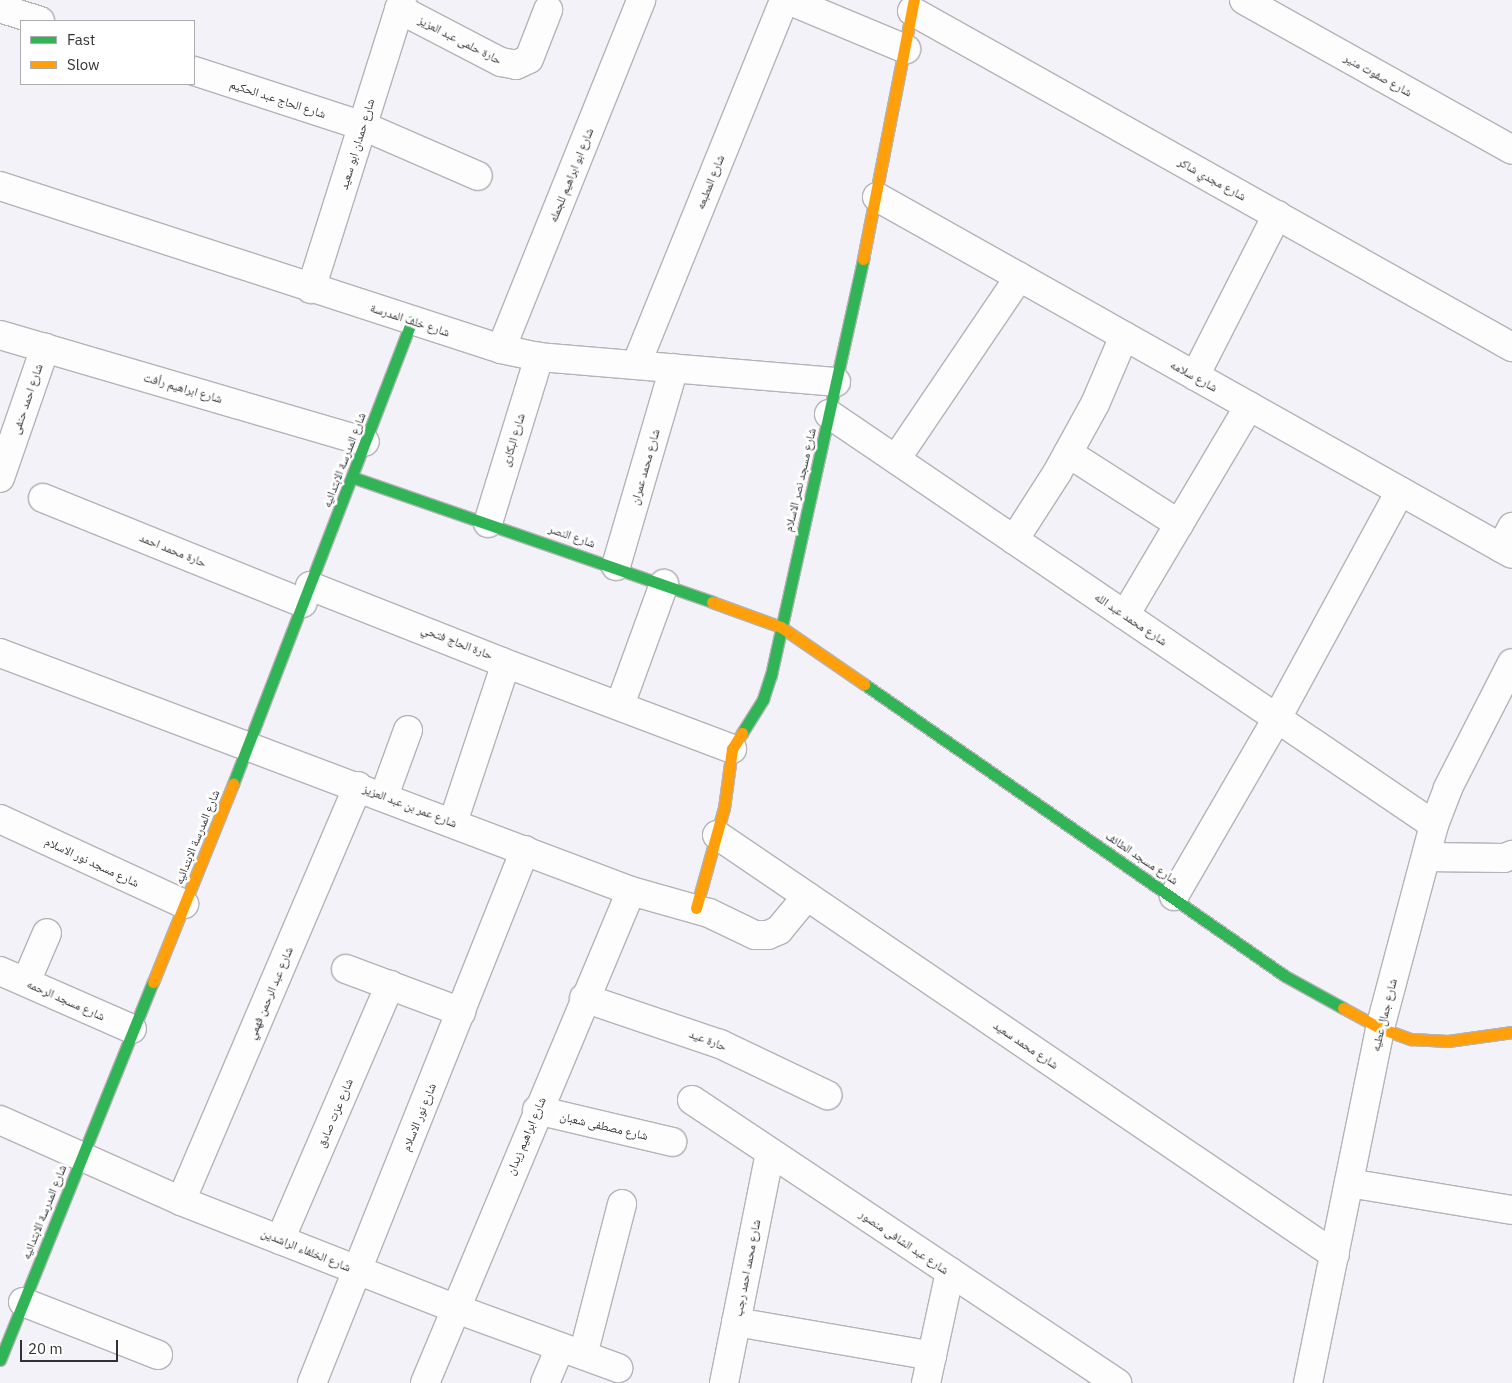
<!DOCTYPE html>
<html>
<head>
<meta charset="utf-8">
<style>
  body { margin:0 }
  #map { position:relative; width:1512px; height:1383px; overflow:hidden; background:#f3f2f8; font-family:"IBM Plex Sans","Noto Naskh Arabic",sans-serif }
  div>[style] { position:absolute }
  [style*='--x'] { left:calc(var(--x)*1px); top:calc(var(--y)*1px); width:calc(var(--w)*1px); rotate:calc(var(--a)*1deg) }
  .roads { filter:drop-shadow(1px 0 #b4b3b7) drop-shadow(-1px 0 #b4b3b7) drop-shadow(0 1px #b4b3b7) drop-shadow(0 -1px #b4b3b7) }
  .street>* { height:28px; margin:-14px; padding:0 14px; transform-origin:14px; border-radius:14px; background:#fdfdfe }
  .fast>* { height:11px; margin:-5.5px; padding:0 5.5px; transform-origin:5.5px; border-radius:5.5px; background:#30b455 }
  .slow>* { height:11px; margin:-5.5px; padding:0 5.5px; transform-origin:5.5px; border-radius:5.5px; background:#ff9f0a }
  span { translate:-50% -50%; white-space:nowrap; text-align:center; line-height:1.15; -webkit-text-stroke:5px #fff; paint-order:stroke }
  .street-label { font-size:12px; color:#323135 }
  .legend { position:absolute; left:20px; top:20px; width:175px; height:65px; box-sizing:border-box; background:#fff; border:1px solid #adadae; margin:0; padding:6px 9px; list-style:none; font-size:15px; color:#323135 }
  .legend li { display:flex; align-items:center; gap:10px; height:25px }
  .legend b { width:25px; border:1px solid #adadae }
  .scale { position:absolute; left:20px; top:1340px; width:98px; height:22px; box-sizing:border-box; border:2px solid #323135; border-top:0; padding-left:6px; font-size:15px; line-height:18px; white-space:nowrap; color:#323135; -webkit-text-stroke:4px #fff; paint-order:stroke }
</style>
</head>
<body>
<div id="map">
  <div class="roads">
    <div class="street">
      <div style="--x:788;--y:0;--w:128;--a:22.6"></div>
      <div style="--x:1244;--y:0;--w:307;--a:29.2"></div>
      <div style="--x:0;--y:8;--w:42;--a:18"></div>
      <div style="--x:399;--y:9;--w:115;--a:27.5"></div>
      <div style="--x:501;--y:62;--w:15;--a:11"></div>
      <div style="--x:516;--y:65;--w:14;--a:-25"></div>
      <div style="--x:529;--y:59;--w:53;--a:-68.8"></div>
      <div style="--x:912;--y:11;--w:688;--a:29.25"></div>
      <div style="--x:194;--y:71;--w:178;--a:18"></div>
      <div style="--x:363;--y:126;--w:125;--a:23.5"></div>
      <div style="--x:0;--y:186;--w:527;--a:18.02"></div>
      <div style="--x:501;--y:349;--w:39;--a:12"></div>
      <div style="--x:539;--y:357;--w:298;--a:4.8"></div>
      <div style="--x:877;--y:197;--w:728;--a:29.34"></div>
      <div style="--x:311;--y:289;--w:303;--a:-72.5"></div>
      <div style="--x:0;--y:335;--w:380;--a:16.3"></div>
      <div style="--x:501;--y:349;--w:376;--a:-68.1"></div>
      <div style="--x:636;--y:365;--w:394;--a:-67.9"></div>
      <div style="--x:1195;--y:376;--w:181;--a:-63"></div>
      <div style="--x:829;--y:414;--w:731;--a:34.19"></div>
      <div style="--x:1068;--y:453;--w:132;--a:32.6"></div>
      <div style="--x:896;--y:459;--w:220;--a:-55.9"></div>
      <div style="--x:0;--y:478;--w:138;--a:-70.9"></div>
      <div style="--x:43;--y:498;--w:280;--a:22"></div>
      <div style="--x:488;--y:523;--w:174;--a:-72.9"></div>
      <div style="--x:1014;--y:540;--w:80;--a:-57.3"></div>
      <div style="--x:1057;--y:473;--w:79;--a:-61.2"></div>
      <div style="--x:1095;--y:404;--w:74;--a:-66.9"></div>
      <div style="--x:1501;--y:548;--w:24;--a:-62"></div>
      <div style="--x:616;--y:566;--w:206;--a:-73.7"></div>
      <div style="--x:310;--y:586;--w:206;--a:21.6"></div>
      <div style="--x:502;--y:662;--w:13;--a:90"></div>
      <div style="--x:502;--y:675;--w:155;--a:108.4"></div>
      <div style="--x:1125;--y:615;--w:243;--a:-59.3"></div>
      <div style="--x:0;--y:653;--w:674;--a:20.67"></div>
      <div style="--x:631;--y:891;--w:81;--a:15.8"></div>
      <div style="--x:709;--y:913;--w:51;--a:25.6"></div>
      <div style="--x:755;--y:935;--w:13;--a:0"></div>
      <div style="--x:768;--y:935;--w:12;--a:-24"></div>
      <div style="--x:779;--y:930;--w:44;--a:-50.5"></div>
      <div style="--x:502;--y:662;--w:246;--a:20.7"></div>
      <div style="--x:620;--y:705;--w:129;--a:-70"></div>
      <div style="--x:384;--y:796;--w:70;--a:-70"></div>
      <div style="--x:0;--y:819;--w:203;--a:24.8"></div>
      <div style="--x:717;--y:835;--w:747;--a:34.2"></div>
      <div style="--x:1426;--y:857;--w:78;--a:0.7"></div>
      <div style="--x:1504;--y:858;--w:9;--a:-21"></div>
      <div style="--x:1174;--y:896;--w:206;--a:-59.9"></div>
      <div style="--x:1277;--y:718;--w:258;--a:-61.5"></div>
      <div style="--x:346;--y:969;--w:123;--a:20.5"></div>
      <div style="--x:0;--y:971;--w:144;--a:23.7"></div>
      <div style="--x:26;--y:982;--w:53;--a:-66.8"></div>
      <div style="--x:584;--y:998;--w:144;--a:18.7"></div>
      <div style="--x:720;--y:1044;--w:119;--a:25.5"></div>
      <div style="--x:692;--y:1100;--w:511;--a:33.66"></div>
      <div style="--x:537;--y:1110;--w:139;--a:13.3"></div>
      <div style="--x:0;--y:1120;--w:198;--a:24.1"></div>
      <div style="--x:181;--y:1201;--w:293;--a:21.4"></div>
      <div style="--x:454;--y:1308;--w:175;--a:20.1"></div>
      <div style="--x:1349;--y:1183;--w:165;--a:9.4"></div>
      <div style="--x:181;--y:1201;--w:451;--a:-66.9"></div>
      <div style="--x:280;--y:1240;--w:278;--a:-66.7"></div>
      <div style="--x:23;--y:1302;--w:145;--a:21.4"></div>
      <div style="--x:736;--y:1322;--w:199;--a:9.8"></div>
      <div style="--x:583;--y:1355;--w:156;--a:-75.5"></div>
      <div style="--x:312;--y:1383;--w:574;--a:-68.22"></div>
      <div style="--x:425;--y:1383;--w:533;--a:-67.28"></div>
      <div style="--x:545;--y:1383;--w:39;--a:-67"></div>
      <div style="--x:724;--y:1383;--w:235;--a:-78.7"></div>
      <div style="--x:926;--y:1383;--w:114;--a:-77.8"></div>
      <div style="--x:1308;--y:1383;--w:362;--a:-78.5"></div>
      <div style="--x:1380;--y:1028;--w:210;--a:-75.1"></div>
      <div style="--x:1434;--y:825;--w:40;--a:-69"></div>
      <div style="--x:1448;--y:788;--w:140;--a:-62.9"></div>
    </div>
    <div class="fast">
      <div style="--x:352;--y:477;--w:381;--a:19.1"></div>
      <div style="--x:864;--y:684;--w:512;--a:34.74"></div>
      <div style="--x:1285;--y:976;--w:66;--a:28.9"></div>
      <div style="--x:742;--y:733;--w:40;--a:-58"></div>
      <div style="--x:763;--y:699;--w:25;--a:-72"></div>
      <div style="--x:771;--y:675;--w:426;--a:-77.5"></div>
      <div style="--x:233;--y:784;--w:496;--a:-68.9"></div>
      <div style="--x:0;--y:1360;--w:408;--a:-68"></div>
    </div>
    <div class="slow">
      <div style="--x:863;--y:259;--w:264;--a:-78.9"></div>
      <div style="--x:712;--y:602;--w:73;--a:19.9"></div>
      <div style="--x:781;--y:627;--w:101;--a:34.5"></div>
      <div style="--x:696;--y:908;--w:104;--a:-74.4"></div>
      <div style="--x:724;--y:808;--w:60;--a:-82.3"></div>
      <div style="--x:732;--y:749;--w:19;--a:-58"></div>
      <div style="--x:153;--y:982;--w:214;--a:-68"></div>
      <div style="--x:1343;--y:1008;--w:42;--a:28.4"></div>
      <div style="--x:1380;--y:1028;--w:33;--a:20"></div>
      <div style="--x:1411;--y:1039;--w:37;--a:3"></div>
      <div style="--x:1448;--y:1041;--w:65;--a:-8"></div>
    </div>
  </div>
  <div class="street-label">
    <span style="left:460px;top:40px;rotate:27deg">حارة حلمى عبد العزيز</span>
    <span style="left:1378px;top:75px;rotate:29deg">شارع صفوت منير</span>
    <span style="left:278px;top:99px;rotate:18deg">شارع الحاج عبد الحكيم</span>
    <span style="left:357px;top:144px;rotate:-73deg">شارع حمدان ابو سعيد</span>
    <span style="left:571px;top:175px;rotate:-68deg">شارع ابو ابراهيم للجمله</span>
    <span style="left:1212px;top:179px;rotate:29deg">شارع مجدي شاكر</span>
    <span style="left:710px;top:182px;rotate:-68deg">شارع المطبعه</span>
    <span style="left:410px;top:320px;rotate:18deg">شارع خلف المدرسة</span>
    <span style="left:1194px;top:376px;rotate:29deg">شارع سلامه</span>
    <span style="left:183px;top:388px;rotate:16deg">شارع ابراهيم رأفت</span>
    <span style="left:27px;top:399px;rotate:-71deg">شارع احمد حنفى</span>
    <span style="left:513px;top:440px;rotate:-73deg">شارع البكارى</span>
    <span style="left:344px;top:460px;rotate:-69deg">شارع المدرسة الابتدائيه</span>
    <span style="left:645px;top:467px;rotate:-74deg">شارع محمد عمران</span>
    <span style="left:800px;top:480px;rotate:-77deg">شارع مسجد نصر الاسلام</span>
    <span style="left:572px;top:536px;rotate:19deg">شارع النصر</span>
    <span style="left:173px;top:550px;rotate:22deg">حارة محمد احمد</span>
    <span style="left:1131px;top:619px;rotate:34deg">شارع محمد عبد الله</span>
    <span style="left:457px;top:642px;rotate:21deg">حارة الحاج فتحي</span>
    <span style="left:410px;top:806px;rotate:21deg">شارع عمر بن عبد العزيز</span>
    <span style="left:197px;top:837px;rotate:-68deg">شارع المدرسة الابتدائيه</span>
    <span style="left:1142px;top:858px;rotate:34deg">شارع مسجد الطائف</span>
    <span style="left:92px;top:862px;rotate:25deg">شارع مسجد نور الاسلام</span>
    <span style="left:270px;top:993px;rotate:-67deg">شارع عبد الرحمن فهمي</span>
    <span style="left:66px;top:1000px;rotate:24deg">شارع مسجد الرحمه</span>
    <span style="left:1384px;top:1015px;rotate:-76deg">شارع جمال عطيه</span>
    <span style="left:708px;top:1040px;rotate:21deg">حارة عيد</span>
    <span style="left:1026px;top:1045px;rotate:34deg">شارع محمد سعيد</span>
    <span style="left:335px;top:1113px;rotate:-67deg">شارع عزت صادق</span>
    <span style="left:419px;top:1117px;rotate:-68deg">شارع نور الاسلام</span>
    <span style="left:604px;top:1126px;rotate:13deg">شارع مصطفى شعبان</span>
    <span style="left:526px;top:1136px;rotate:-67deg">شارع ابراهيم زيدان</span>
    <span style="left:44px;top:1212px;rotate:-68deg">شارع المدرسة الابتدائيه</span>
    <span style="left:904px;top:1242px;rotate:34deg">شارع عبد الشافى منصور</span>
    <span style="left:306px;top:1250px;rotate:22deg">شارع الخلفاء الراشدين</span>
    <span style="left:747px;top:1268px;rotate:-79deg">شارع محمد احمد رجب</span>
  </div>
  <ul class="legend">
  <li><b style="height:6px;background:#30b455"></b>Fast</li>
  <li><b style="height:6px;background:#ff9f0a"></b>Slow</li>
  </ul>
  <div class="scale">20 m</div>
</div>
</body>
</html>
